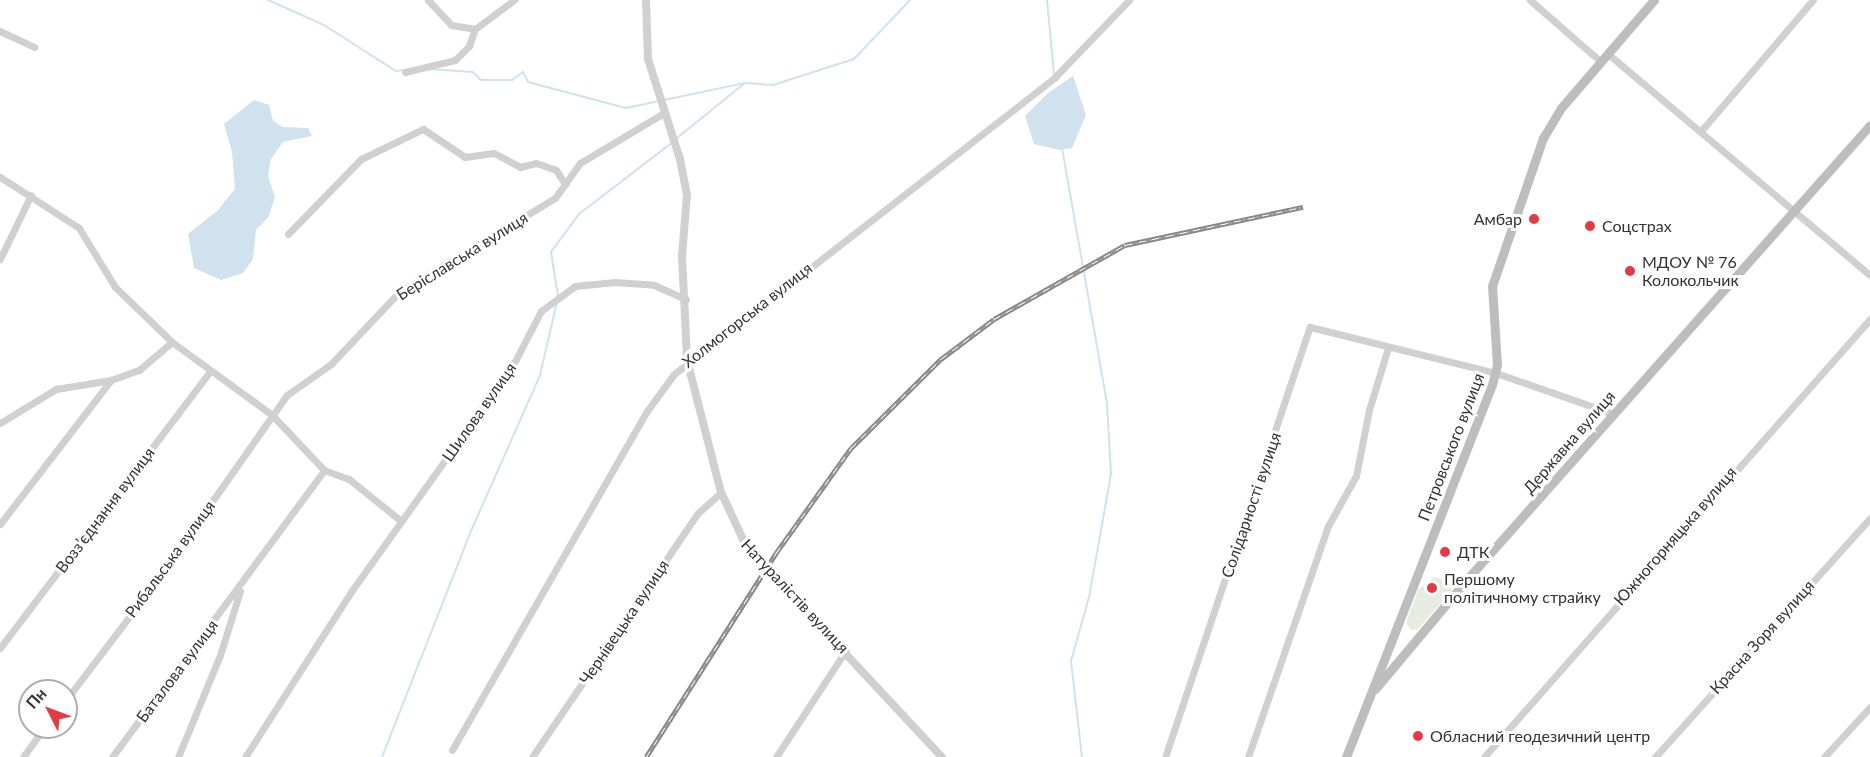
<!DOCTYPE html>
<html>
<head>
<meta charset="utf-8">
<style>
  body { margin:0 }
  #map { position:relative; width:1870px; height:757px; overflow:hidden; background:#fff; font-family:Lato,sans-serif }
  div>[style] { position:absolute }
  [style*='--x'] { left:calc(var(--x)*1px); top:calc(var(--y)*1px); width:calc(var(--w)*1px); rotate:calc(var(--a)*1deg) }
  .green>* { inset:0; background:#e6ecdf }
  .water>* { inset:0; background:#cfe2ee }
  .stream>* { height:2px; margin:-1px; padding:0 1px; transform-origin:1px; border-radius:1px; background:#cfe2ee }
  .minor>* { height:7px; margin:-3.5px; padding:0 3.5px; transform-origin:3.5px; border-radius:3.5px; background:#d0d0d0 }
  .tertiary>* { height:8px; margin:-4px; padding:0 4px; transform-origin:4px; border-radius:4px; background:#d0d0d0 }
  .secondary>* { height:9px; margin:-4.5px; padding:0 4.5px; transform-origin:4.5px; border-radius:4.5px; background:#bdbdbd }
  .rail>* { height:4.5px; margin-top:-2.25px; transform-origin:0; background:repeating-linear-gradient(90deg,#fff 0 7px,#888 0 14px); box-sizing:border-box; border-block:2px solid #888 }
  .dots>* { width:16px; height:16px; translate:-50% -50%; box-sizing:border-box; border:3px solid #fff; border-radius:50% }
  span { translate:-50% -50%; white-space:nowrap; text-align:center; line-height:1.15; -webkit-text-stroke:6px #fff; paint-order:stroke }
  .poi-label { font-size:16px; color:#333 }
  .right { translate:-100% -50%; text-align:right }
  .left { translate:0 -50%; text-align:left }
  .street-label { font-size:16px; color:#333 }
  .north { position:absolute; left:18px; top:679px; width:60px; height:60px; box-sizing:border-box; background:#fff; border:2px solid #adadad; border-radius:50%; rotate:312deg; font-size:16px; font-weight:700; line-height:24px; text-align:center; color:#333 }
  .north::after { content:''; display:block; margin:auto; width:21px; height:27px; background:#e63946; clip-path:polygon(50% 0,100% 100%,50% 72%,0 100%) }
</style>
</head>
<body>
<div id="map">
  <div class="green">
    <div style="clip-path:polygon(1434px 577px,1452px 582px,1452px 590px,1418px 629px,1411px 630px,1406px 623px,1418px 590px)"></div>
  </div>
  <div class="water">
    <div style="clip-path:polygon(1073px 76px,1086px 115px,1072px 148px,1059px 150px,1034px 144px,1025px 116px,1048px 93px)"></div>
    <div style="clip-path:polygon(254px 100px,269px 105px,273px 121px,283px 127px,308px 128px,312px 136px,283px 142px,271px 159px,268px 176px,275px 197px,269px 216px,256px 230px,253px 259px,243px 273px,221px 280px,194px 268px,188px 234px,217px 211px,235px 189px,232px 152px,224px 124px)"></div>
  </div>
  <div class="stream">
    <div style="--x:268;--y:0;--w:61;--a:24.1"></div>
    <div style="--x:324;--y:25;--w:85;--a:32.6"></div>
    <div style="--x:396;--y:71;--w:9;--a:-6"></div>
    <div style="--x:1047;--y:0;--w:74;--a:84.6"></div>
    <div style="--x:429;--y:69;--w:44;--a:3.9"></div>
    <div style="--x:473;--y:72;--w:11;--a:45"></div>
    <div style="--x:481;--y:80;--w:31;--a:0"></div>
    <div style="--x:512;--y:80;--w:14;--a:-36"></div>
    <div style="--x:523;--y:72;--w:11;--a:63"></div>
    <div style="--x:528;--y:82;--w:101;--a:14.9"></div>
    <div style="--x:626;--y:108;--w:34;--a:-12"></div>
    <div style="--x:664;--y:100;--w:83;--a:-11.9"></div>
    <div style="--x:745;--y:83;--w:28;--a:4"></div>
    <div style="--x:773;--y:85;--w:85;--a:-17.8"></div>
    <div style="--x:854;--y:59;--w:81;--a:-46.5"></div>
    <div style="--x:677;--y:138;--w:87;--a:-39"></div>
    <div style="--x:1062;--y:148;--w:260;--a:80"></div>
    <div style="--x:1107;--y:404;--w:70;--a:86.7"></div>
    <div style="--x:1111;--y:474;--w:125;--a:100.1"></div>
    <div style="--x:1089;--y:597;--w:66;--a:105.7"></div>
    <div style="--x:1071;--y:661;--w:97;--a:83.5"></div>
    <div style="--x:558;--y:296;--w:45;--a:-99"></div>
    <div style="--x:551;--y:252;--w:47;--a:-53.6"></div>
    <div style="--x:579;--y:214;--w:118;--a:-37.5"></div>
    <div style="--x:382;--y:757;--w:243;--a:-68.5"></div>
    <div style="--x:471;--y:531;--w:171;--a:-66.1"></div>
    <div style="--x:540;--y:375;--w:75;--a:-76.9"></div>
  </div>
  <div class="minor">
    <div style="--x:428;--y:0;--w:34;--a:47"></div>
    <div style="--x:451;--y:25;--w:24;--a:9"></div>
    <div style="--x:1530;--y:0;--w:93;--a:41.1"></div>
    <div style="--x:0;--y:31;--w:38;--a:25"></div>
    <div style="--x:1607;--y:53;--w:344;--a:40.2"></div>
    <div style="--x:405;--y:72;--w:51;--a:-13.5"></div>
    <div style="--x:455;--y:60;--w:20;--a:-45"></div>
    <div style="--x:469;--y:46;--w:18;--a:-71"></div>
    <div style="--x:475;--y:29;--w:49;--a:-36.6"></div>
    <div style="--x:1701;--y:131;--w:172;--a:-49.5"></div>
    <div style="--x:0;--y:177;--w:94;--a:32.8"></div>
    <div style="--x:79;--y:228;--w:69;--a:58.6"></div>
    <div style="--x:115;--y:287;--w:79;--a:44"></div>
    <div style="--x:172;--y:342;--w:124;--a:36.1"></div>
    <div style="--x:272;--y:415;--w:76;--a:46.6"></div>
    <div style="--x:324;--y:470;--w:27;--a:20"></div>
    <div style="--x:349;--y:479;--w:67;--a:38.9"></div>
    <div style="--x:288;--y:234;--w:105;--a:-45.8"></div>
    <div style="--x:361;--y:159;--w:69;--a:-25.8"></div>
    <div style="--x:423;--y:129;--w:50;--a:33.7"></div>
    <div style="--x:465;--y:157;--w:29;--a:-8"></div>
    <div style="--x:494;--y:153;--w:30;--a:28"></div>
    <div style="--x:520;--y:167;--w:16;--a:-14"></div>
    <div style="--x:536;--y:163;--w:21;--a:19"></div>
    <div style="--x:556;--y:170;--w:17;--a:57"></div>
    <div style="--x:0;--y:259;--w:71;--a:-64.2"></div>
    <div style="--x:0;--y:423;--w:66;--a:-31.3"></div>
    <div style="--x:56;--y:389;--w:56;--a:-9.3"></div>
    <div style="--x:111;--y:380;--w:30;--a:-20"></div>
    <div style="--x:139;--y:370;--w:43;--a:-40.3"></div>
    <div style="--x:0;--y:524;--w:182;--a:-52.4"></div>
    <div style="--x:0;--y:648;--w:348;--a:-52.8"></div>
    <div style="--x:66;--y:700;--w:146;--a:-52.8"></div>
    <div style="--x:154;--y:584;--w:231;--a:-54.9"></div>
    <div style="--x:287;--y:395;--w:54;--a:-35.2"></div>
    <div style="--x:331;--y:364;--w:99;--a:-46.6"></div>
    <div style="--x:399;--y:292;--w:182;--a:-31.1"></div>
    <div style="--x:555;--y:198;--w:43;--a:-54.5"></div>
    <div style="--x:580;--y:163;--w:98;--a:-30.8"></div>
    <div style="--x:452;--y:750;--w:391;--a:-60.1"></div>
    <div style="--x:647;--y:411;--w:46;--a:-53.9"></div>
    <div style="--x:674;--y:374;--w:483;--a:-37.9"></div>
    <div style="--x:1055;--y:77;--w:107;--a:-46.1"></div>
    <div style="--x:23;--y:757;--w:37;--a:-54"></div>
    <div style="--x:112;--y:757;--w:357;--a:-53.5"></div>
    <div style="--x:178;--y:757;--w:110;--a:-67.6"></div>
    <div style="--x:220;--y:655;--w:67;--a:-72.6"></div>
    <div style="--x:245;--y:757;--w:200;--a:-57.3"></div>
    <div style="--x:353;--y:589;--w:275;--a:-54.5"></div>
    <div style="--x:513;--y:365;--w:61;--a:-62.6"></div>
    <div style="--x:541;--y:311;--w:42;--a:-36.3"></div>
    <div style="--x:575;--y:286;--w:40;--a:-5.7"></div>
    <div style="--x:615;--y:282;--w:39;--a:4"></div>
    <div style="--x:654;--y:285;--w:35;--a:24"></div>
    <div style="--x:532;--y:757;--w:295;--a:-55.8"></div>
    <div style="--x:698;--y:513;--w:31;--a:-42"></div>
    <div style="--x:776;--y:757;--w:128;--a:-56.8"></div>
    <div style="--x:1165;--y:757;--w:454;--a:-71.4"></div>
    <div style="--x:1310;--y:327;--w:192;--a:13.9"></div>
    <div style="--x:1496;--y:373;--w:125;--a:19.2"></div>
    <div style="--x:1248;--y:757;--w:244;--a:-70.9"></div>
    <div style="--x:1328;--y:526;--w:57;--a:-60.8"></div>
    <div style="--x:1356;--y:476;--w:67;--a:-78.9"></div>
    <div style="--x:1369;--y:410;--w:65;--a:-73"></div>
    <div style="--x:1484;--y:757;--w:584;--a:-48.61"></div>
    <div style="--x:1655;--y:757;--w:321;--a:-48"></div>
    <div style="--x:1824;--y:757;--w:68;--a:-47.4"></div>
  </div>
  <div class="tertiary">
    <div style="--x:646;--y:0;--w:59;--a:88.1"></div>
    <div style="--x:648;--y:59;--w:105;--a:72.3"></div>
    <div style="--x:680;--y:159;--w:36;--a:79"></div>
    <div style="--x:687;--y:194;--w:62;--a:94.6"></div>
    <div style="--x:682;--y:256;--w:104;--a:87.2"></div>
    <div style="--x:687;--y:360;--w:136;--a:75.6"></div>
    <div style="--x:721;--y:492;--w:62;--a:65.1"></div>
    <div style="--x:747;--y:548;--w:286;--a:47"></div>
  </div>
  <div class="secondary">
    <div style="--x:1375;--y:689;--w:146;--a:-50"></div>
    <div style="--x:1469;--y:577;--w:604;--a:-48.42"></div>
    <div style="--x:1346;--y:757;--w:400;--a:-68.6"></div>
    <div style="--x:1492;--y:385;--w:21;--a:-76"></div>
    <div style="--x:1497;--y:365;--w:79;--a:-93.6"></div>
    <div style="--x:1492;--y:286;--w:157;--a:-71"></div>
    <div style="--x:1543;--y:138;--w:35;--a:-59"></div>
    <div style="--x:1561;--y:108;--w:143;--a:-49.3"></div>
  </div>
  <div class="rail">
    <div style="--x:646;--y:757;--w:242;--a:-57.5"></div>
    <div style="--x:776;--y:553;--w:129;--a:-54.5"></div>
    <div style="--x:851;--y:448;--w:127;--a:-44.7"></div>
    <div style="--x:941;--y:359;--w:66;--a:-37"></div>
    <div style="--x:994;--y:319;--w:150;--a:-29.5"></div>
    <div style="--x:1125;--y:245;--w:182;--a:-12.1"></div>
  </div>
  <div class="dots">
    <div style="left:1534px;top:219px;background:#e63946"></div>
    <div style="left:1590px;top:226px;background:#e63946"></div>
    <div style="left:1630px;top:271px;background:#e63946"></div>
    <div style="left:1445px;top:552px;background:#e63946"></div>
    <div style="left:1432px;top:588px;background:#e63946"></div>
    <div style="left:1418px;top:736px;background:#e63946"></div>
  </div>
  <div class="poi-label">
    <span class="right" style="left:1522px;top:219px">Амбар</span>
    <span class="left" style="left:1602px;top:226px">Соцстрах</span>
    <span class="left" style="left:1642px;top:271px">МДОУ № 76<br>Колокольчик</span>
    <span class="left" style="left:1457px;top:552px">ДТК</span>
    <span class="left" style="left:1444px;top:588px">Першому<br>політичному страйку</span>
    <span class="left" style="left:1430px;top:736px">Обласний геодезичний центр</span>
  </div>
  <div class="street-label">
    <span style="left:462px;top:256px;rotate:-32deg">Беріславська вулиця</span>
    <span style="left:747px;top:315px;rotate:-38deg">Холмогорська вулиця</span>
    <span style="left:479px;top:412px;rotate:-55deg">Шилова вулиця</span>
    <span style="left:1569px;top:442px;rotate:-49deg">Державна вулиця</span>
    <span style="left:1451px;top:447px;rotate:-69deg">Петровського вулиця</span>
    <span style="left:1251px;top:505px;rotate:-71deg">Солідарності вулиця</span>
    <span style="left:105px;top:510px;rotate:-53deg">Возз’єднання вулиця</span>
    <span style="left:1675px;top:536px;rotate:-49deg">Южногорняцька вулиця</span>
    <span style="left:170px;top:559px;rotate:-54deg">Рибальська вулиця</span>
    <span style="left:795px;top:596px;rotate:47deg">Натуралістів вулиця</span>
    <span style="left:624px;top:622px;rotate:-56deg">Чернівецька вулиця</span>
    <span style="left:1762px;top:637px;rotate:-48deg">Красна Зоря вулиця</span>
    <span style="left:177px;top:671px;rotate:-53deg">Баталова вулиця</span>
  </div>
  <div class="north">Пн</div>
</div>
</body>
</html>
